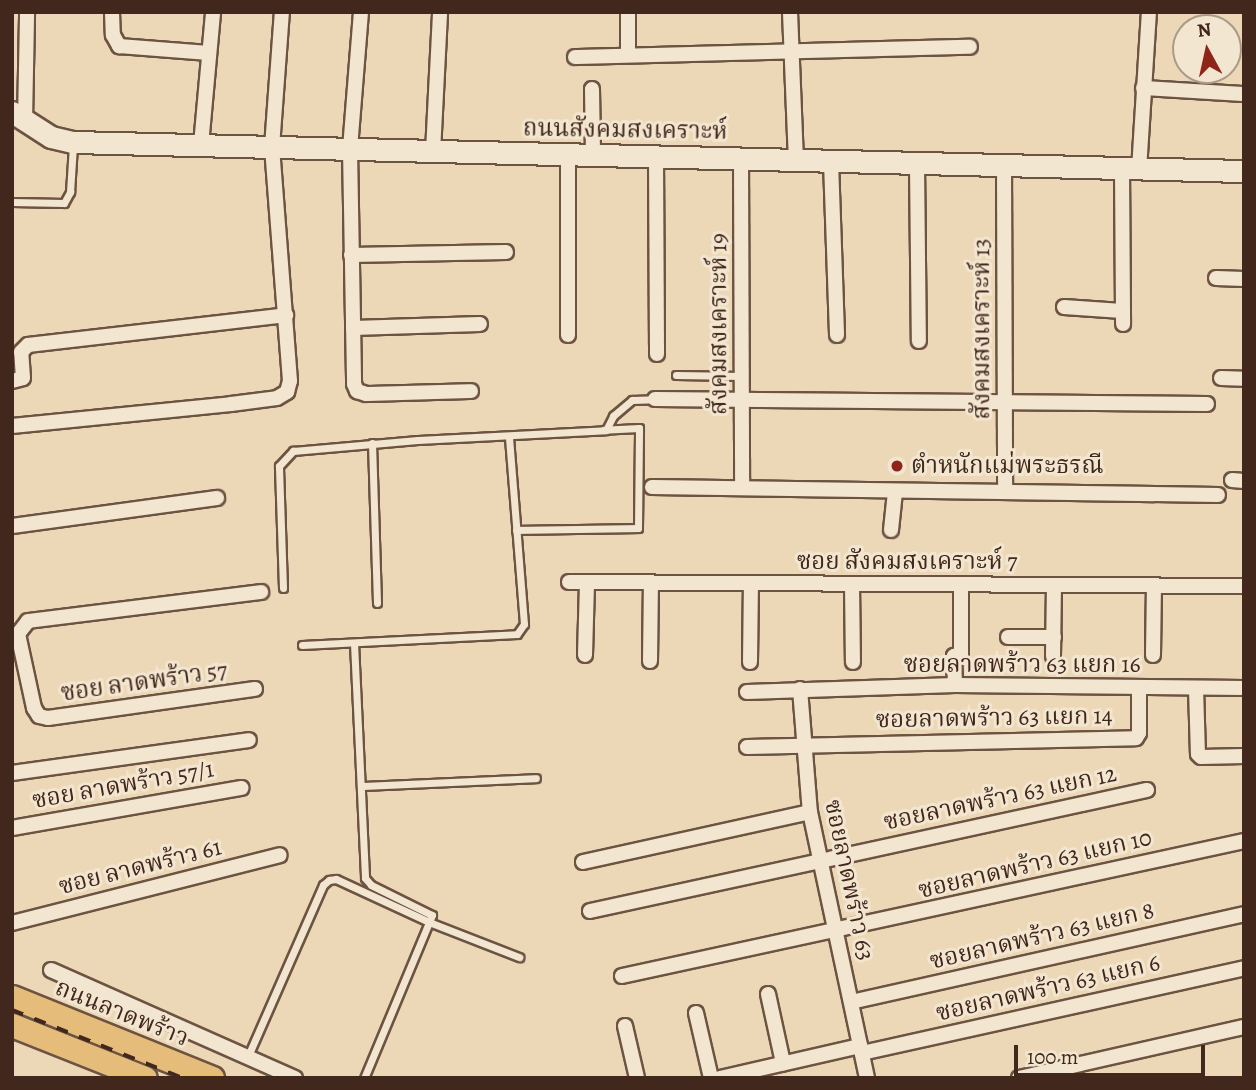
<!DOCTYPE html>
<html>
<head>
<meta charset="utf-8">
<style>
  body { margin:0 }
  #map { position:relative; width:1256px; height:1090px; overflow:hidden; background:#ecd8b6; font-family:Alegreya,"Noto Serif Thai",serif }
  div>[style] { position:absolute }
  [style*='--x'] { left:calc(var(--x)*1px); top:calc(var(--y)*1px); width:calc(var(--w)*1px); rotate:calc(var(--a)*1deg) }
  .roads { filter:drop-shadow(2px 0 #6c5342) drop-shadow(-2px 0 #6c5342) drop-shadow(0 2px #6c5342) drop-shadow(0 -2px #6c5342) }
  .lane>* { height:7px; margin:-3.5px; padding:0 3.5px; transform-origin:3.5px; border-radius:3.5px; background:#f3e6d0 }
  .street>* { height:14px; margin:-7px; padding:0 7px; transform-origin:7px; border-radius:7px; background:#f3e6d0 }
  .secondary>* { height:21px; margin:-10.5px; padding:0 10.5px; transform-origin:10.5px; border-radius:10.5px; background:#f3e6d0 }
  .primary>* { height:23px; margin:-11.5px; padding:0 11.5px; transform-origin:11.5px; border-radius:11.5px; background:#e6bc7b }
  .rail>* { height:3.5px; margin-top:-1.75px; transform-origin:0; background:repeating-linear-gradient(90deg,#42271c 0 12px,transparent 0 24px) }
  .dots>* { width:19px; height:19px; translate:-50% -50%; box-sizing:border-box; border:4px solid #f3e6d0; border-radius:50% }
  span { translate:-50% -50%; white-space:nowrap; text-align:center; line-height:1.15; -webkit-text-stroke:6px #f3e6d0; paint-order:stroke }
  .street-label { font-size:24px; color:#42271c }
  .poi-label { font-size:24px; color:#42271c }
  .left { translate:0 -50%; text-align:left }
  .frame { position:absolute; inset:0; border:14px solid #42271c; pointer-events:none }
  .north { position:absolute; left:1172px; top:14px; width:70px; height:70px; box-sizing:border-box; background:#f3e6d0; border:2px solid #ac9a88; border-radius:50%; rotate:352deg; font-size:19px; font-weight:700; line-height:28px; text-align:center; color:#42271c }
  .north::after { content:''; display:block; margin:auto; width:24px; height:32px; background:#8f2418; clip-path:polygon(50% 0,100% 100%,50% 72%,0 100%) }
  .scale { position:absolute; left:1014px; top:1045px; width:191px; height:32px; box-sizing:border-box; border:4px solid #42271c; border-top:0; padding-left:9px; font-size:21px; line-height:24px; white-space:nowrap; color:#42271c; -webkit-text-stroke:5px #f3e6d0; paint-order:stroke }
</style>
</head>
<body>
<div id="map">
  <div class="roads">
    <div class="lane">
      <div style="--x:12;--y:202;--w:52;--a:1.1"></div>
      <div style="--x:64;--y:203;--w:13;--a:-61"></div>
      <div style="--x:70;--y:192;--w:46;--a:-86.3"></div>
      <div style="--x:676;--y:375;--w:66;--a:0.9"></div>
      <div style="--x:372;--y:443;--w:160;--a:88.2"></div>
      <div style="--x:516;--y:530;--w:122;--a:-0.9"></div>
      <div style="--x:638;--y:528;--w:100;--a:-89.4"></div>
      <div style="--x:639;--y:428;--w:35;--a:177"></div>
      <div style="--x:283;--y:588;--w:122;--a:-91.9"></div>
      <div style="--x:279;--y:466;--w:21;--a:-47"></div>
      <div style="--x:293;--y:451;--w:125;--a:-5"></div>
      <div style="--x:418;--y:440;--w:188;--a:-3"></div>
      <div style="--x:606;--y:430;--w:16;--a:-63"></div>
      <div style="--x:613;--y:416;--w:25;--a:-40"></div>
      <div style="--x:632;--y:400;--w:23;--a:-2"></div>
      <div style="--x:354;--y:643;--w:235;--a:87.3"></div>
      <div style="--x:365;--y:878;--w:9;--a:49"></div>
      <div style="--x:371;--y:885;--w:68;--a:26.2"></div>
      <div style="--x:432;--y:915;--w:177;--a:112.6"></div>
      <div style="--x:302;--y:645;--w:215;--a:-2.9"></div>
      <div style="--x:517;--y:634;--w:12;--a:-55"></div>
      <div style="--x:524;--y:624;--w:188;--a:-94.6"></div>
      <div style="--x:361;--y:786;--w:175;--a:-2.6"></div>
      <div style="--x:248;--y:1056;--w:187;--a:-66.3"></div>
      <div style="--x:323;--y:885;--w:8;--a:-40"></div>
      <div style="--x:329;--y:880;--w:7;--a:-8"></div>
      <div style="--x:336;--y:879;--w:102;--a:24.8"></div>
      <div style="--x:429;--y:922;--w:97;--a:21.3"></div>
    </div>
    <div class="street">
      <div style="--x:112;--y:12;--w:23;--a:88"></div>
      <div style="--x:113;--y:35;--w:13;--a:61"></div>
      <div style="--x:119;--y:46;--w:90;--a:4.4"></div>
      <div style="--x:361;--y:12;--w:137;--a:94.6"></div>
      <div style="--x:350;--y:149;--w:235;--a:89"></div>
      <div style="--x:354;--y:384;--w:8;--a:67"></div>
      <div style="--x:357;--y:391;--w:9;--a:18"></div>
      <div style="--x:366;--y:394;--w:105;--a:-1.6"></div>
      <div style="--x:790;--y:12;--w:149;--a:87.7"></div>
      <div style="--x:628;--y:55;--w:43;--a:-90"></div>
      <div style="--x:575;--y:57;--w:395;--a:-1.5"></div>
      <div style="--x:1143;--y:88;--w:101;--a:3.4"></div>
      <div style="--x:592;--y:89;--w:66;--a:89.1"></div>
      <div style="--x:25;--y:121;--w:109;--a:-88.9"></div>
      <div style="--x:201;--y:145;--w:134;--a:-84.8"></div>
      <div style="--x:433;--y:152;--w:140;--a:-87.1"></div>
      <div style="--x:656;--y:157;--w:197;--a:89.7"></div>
      <div style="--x:741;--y:159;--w:329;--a:89.8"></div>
      <div style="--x:831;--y:162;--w:173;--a:88"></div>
      <div style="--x:917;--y:164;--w:177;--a:89.4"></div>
      <div style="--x:1004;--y:166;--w:326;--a:89.8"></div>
      <div style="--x:1122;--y:169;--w:155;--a:89.6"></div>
      <div style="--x:1139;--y:170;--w:158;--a:-86.4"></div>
      <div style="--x:351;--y:255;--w:155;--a:-1.1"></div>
      <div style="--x:1216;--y:278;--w:28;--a:2"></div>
      <div style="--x:1064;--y:307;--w:58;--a:3.9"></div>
      <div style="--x:353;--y:328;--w:127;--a:-1.8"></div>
      <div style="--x:568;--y:335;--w:180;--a:-90"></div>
      <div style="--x:1221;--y:378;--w:23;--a:2"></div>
      <div style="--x:12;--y:381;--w:11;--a:-15"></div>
      <div style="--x:23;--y:378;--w:26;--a:-94"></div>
      <div style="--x:21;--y:352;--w:10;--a:-45"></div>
      <div style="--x:28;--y:345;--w:260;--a:-6.6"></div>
      <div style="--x:655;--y:399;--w:552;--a:0.52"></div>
      <div style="--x:12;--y:426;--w:220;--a:-5.7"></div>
      <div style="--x:231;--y:404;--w:46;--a:-7.4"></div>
      <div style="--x:277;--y:398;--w:12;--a:-31"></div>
      <div style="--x:287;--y:392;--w:11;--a:-75"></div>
      <div style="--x:290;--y:381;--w:235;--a:-94.4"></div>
      <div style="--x:272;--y:147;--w:135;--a:-85.8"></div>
      <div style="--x:1232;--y:480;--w:12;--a:5"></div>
      <div style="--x:652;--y:487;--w:566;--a:0.81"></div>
      <div style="--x:12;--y:526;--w:207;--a:-7.8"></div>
      <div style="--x:891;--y:530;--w:39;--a:-84"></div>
      <div style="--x:569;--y:582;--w:675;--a:0.34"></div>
      <div style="--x:852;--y:584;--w:78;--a:89.3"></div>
      <div style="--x:18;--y:634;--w:76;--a:77.8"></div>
      <div style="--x:34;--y:708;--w:9;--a:58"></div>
      <div style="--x:39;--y:716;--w:9;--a:13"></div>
      <div style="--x:48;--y:718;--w:209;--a:-8"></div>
      <div style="--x:12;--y:635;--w:6;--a:-9"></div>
      <div style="--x:18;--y:634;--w:16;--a:-52"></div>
      <div style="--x:28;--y:621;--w:235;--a:-7.1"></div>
      <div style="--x:1008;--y:637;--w:46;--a:0"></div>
      <div style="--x:585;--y:655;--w:73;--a:-88.4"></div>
      <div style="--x:1153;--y:655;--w:69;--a:-89.2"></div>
      <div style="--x:1053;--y:656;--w:71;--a:-89.2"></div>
      <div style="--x:650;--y:661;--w:78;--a:-89.3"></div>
      <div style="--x:750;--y:662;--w:77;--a:-89.3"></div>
      <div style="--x:955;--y:685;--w:29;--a:-92"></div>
      <div style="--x:954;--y:656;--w:7;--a:-16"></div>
      <div style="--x:961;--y:654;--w:69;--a:-90"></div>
      <div style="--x:1196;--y:688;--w:66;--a:88.3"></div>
      <div style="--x:1198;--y:754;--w:4;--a:45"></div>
      <div style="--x:1201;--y:757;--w:43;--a:-1.3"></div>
      <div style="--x:800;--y:689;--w:123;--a:85.4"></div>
      <div style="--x:810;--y:812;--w:272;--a:77.9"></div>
      <div style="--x:747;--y:692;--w:208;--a:-1.9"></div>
      <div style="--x:955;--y:685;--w:289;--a:0.6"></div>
      <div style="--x:747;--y:747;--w:389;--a:-1.3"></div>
      <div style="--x:1136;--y:738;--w:6;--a:-59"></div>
      <div style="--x:1139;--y:733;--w:44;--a:-90"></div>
      <div style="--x:12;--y:773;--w:239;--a:-7.9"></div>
      <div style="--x:12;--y:828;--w:233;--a:-9.9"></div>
      <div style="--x:583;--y:862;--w:232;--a:-12.4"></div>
      <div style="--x:590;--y:911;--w:570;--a:-12.26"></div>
      <div style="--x:12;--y:923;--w:276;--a:-14.2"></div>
      <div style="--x:51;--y:970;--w:267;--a:23.9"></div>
      <div style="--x:622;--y:976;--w:636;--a:-12.25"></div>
      <div style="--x:768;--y:994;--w:71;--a:77.7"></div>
      <div style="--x:851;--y:1002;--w:403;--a:-12.6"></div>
      <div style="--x:696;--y:1013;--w:67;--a:77"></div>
      <div style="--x:625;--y:1026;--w:53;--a:77"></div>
      <div style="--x:862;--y:1053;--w:391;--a:-12.5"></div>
      <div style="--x:720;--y:1078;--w:144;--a:-12.9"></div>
      <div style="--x:1019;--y:1078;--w:231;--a:-12.8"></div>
    </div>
    <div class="secondary">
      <div style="--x:12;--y:112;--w:46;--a:32.7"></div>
      <div style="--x:51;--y:137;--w:23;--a:13"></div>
      <div style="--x:73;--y:142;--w:1171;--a:1.42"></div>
    </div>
    <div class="primary">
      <div style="--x:12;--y:997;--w:216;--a:22"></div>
      <div style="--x:12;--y:1025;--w:143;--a:21.7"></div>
    </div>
  </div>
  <div class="rail">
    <div style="--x:12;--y:1010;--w:184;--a:21.7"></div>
  </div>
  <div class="dots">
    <div style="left:897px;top:466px;background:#8f2418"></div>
  </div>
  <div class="street-label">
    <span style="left:625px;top:130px;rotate:1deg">ถนนสังคมสงเคราะห์</span>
    <span style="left:719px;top:324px;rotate:-90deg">สังคมสงเคราะห์ 19</span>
    <span style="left:982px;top:329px;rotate:-90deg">สังคมสงเคราะห์ 13</span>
    <span style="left:907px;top:562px">ซอย สังคมสงเคราะห์ 7</span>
    <span style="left:1022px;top:665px">ซอยลาดพร้าว 63 แยก 16</span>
    <span style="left:144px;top:682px;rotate:-8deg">ซอย ลาดพร้าว 57</span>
    <span style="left:994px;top:718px;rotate:-1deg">ซอยลาดพร้าว 63 แยก 14</span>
    <span style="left:123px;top:785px;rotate:-10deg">ซอย ลาดพร้าว 57/1</span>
    <span style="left:1000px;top:798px;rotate:-12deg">ซอยลาดพร้าว 63 แยก 12</span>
    <span style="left:1035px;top:864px;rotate:-13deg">ซอยลาดพร้าว 63 แยก 10</span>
    <span style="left:140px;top:867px;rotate:-14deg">ซอย ลาดพร้าว 61</span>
    <span style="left:849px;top:880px;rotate:78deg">ซอยลาดพร้าว 63</span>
    <span style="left:1042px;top:936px;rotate:-13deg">ซอยลาดพร้าว 63 แยก 8</span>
    <span style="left:1048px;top:988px;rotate:-13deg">ซอยลาดพร้าว 63 แยก 6</span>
    <span style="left:122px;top:1013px;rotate:22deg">ถนนลาดพร้าว</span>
  </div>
  <div class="poi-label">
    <span class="left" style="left:911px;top:466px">ตำหนักแม่พระธรณี</span>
  </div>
  <div class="frame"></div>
  <div class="north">N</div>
  <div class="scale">100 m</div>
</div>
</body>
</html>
